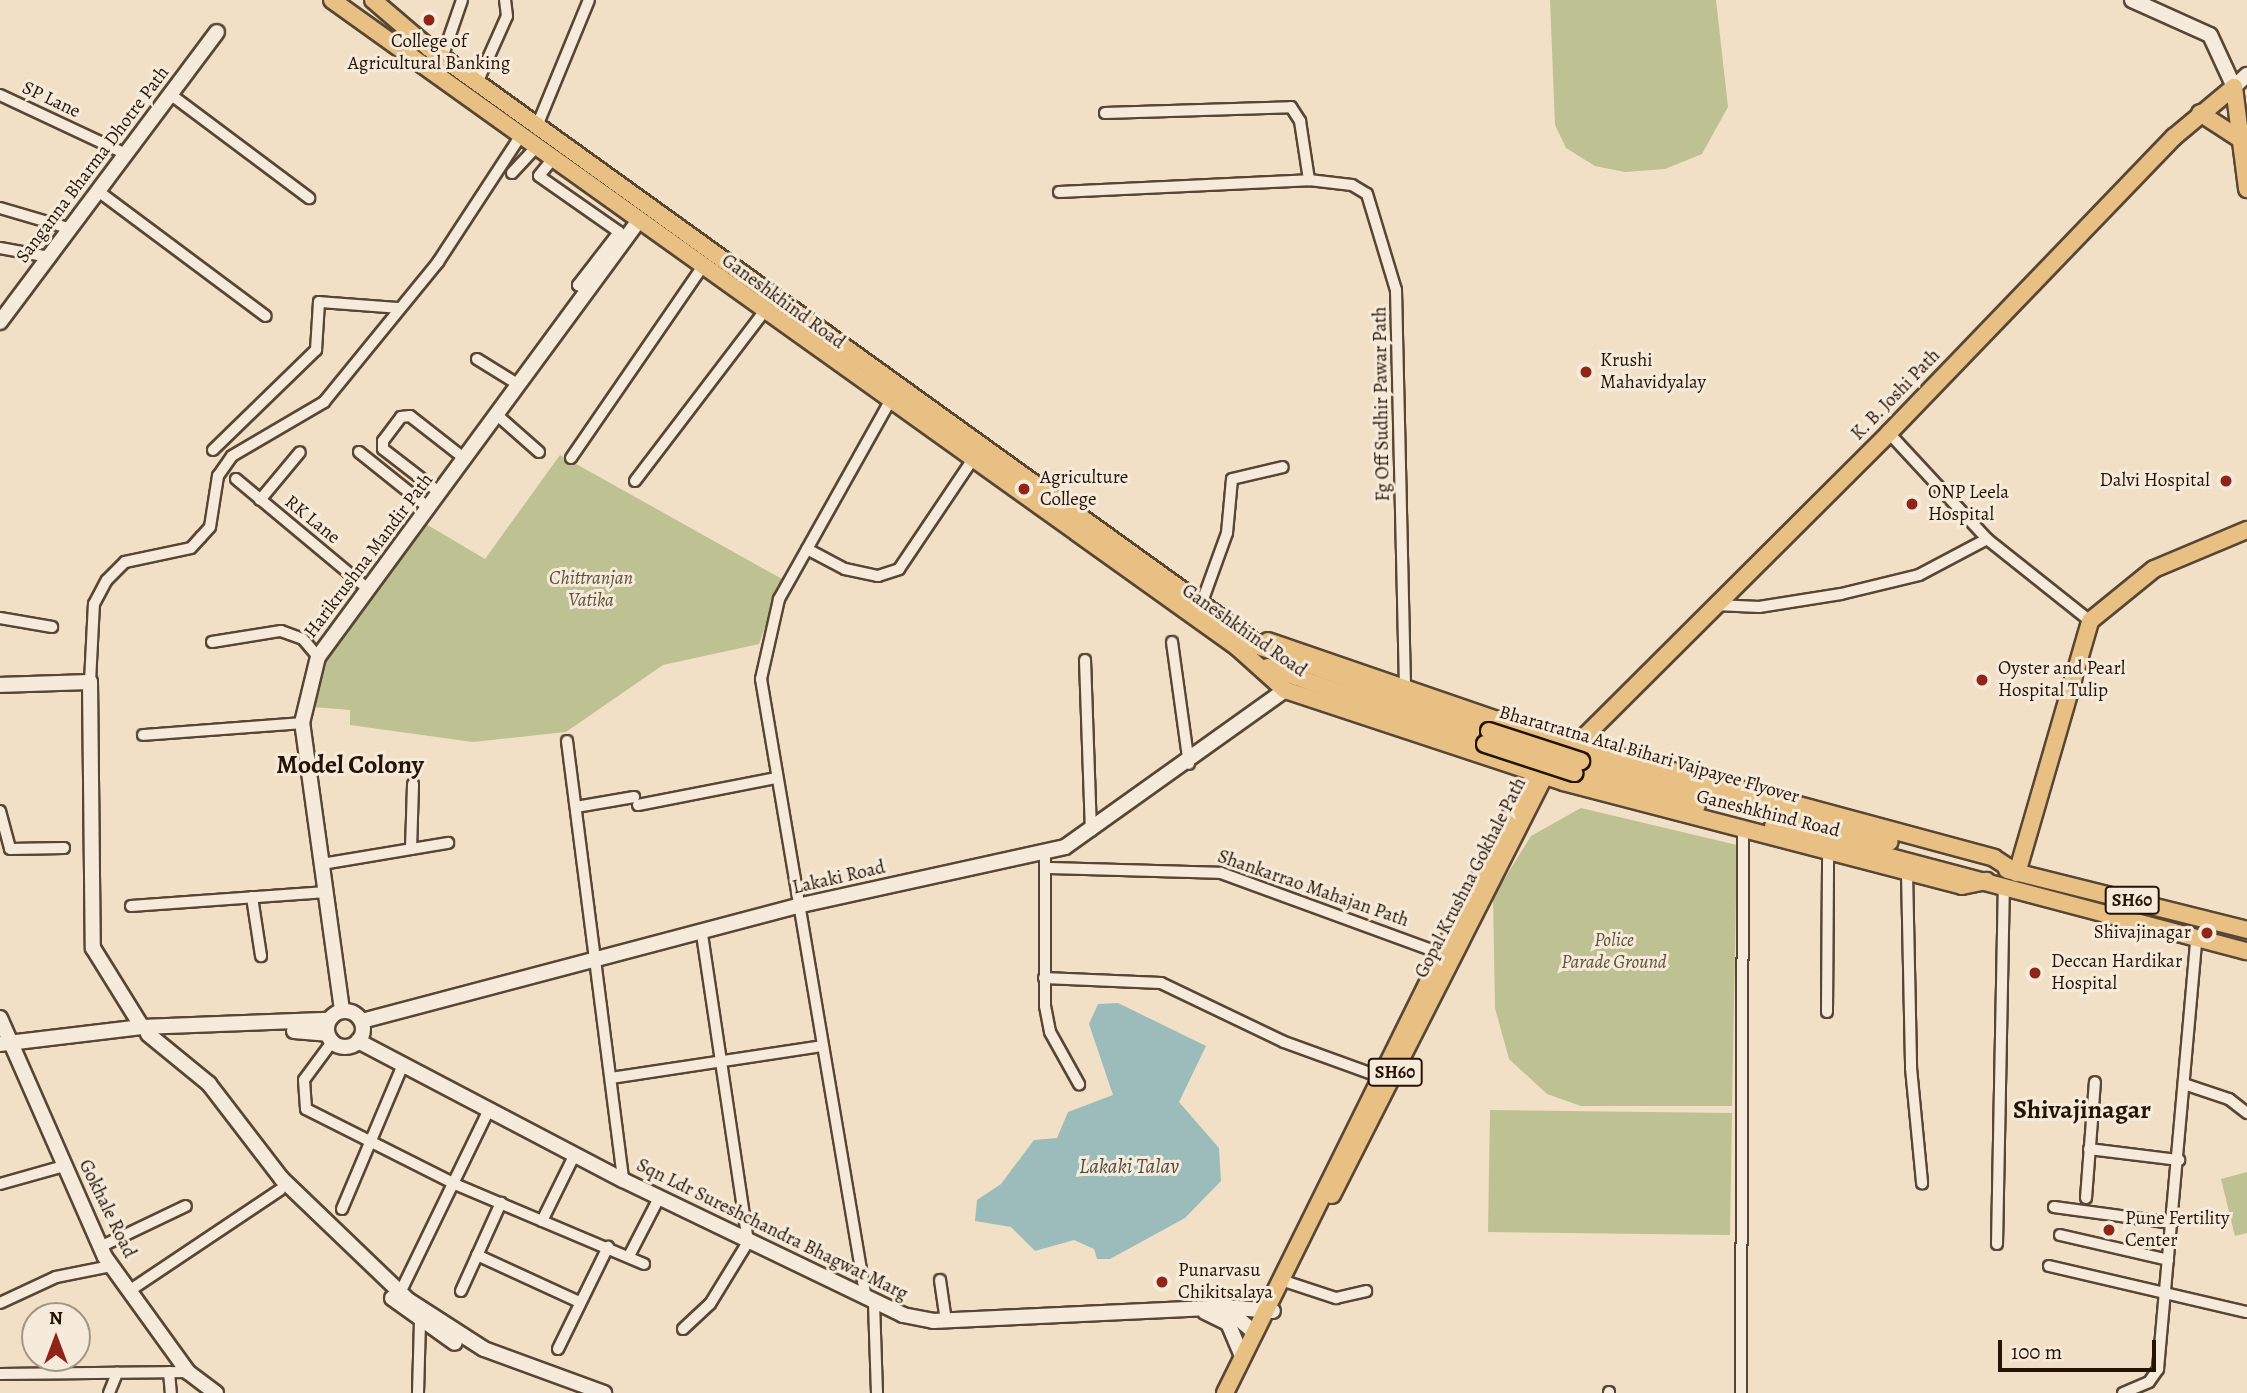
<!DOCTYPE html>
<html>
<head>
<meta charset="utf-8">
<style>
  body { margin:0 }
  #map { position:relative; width:2247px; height:1393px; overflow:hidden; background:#f1e0c6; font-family:Alegreya,serif }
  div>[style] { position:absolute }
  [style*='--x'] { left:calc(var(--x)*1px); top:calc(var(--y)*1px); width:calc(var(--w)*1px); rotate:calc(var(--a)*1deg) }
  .green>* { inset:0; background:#bec192 }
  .water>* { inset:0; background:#9bbcba }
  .roads { filter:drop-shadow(2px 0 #584635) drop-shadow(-2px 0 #584635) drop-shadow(0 2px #584635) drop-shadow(0 -2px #584635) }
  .street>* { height:10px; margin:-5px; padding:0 5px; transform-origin:5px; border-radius:5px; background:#f6ebda }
  .secondary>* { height:14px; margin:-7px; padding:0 7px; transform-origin:7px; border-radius:7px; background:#f6ebda }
  .secondary>.ring { margin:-7px; padding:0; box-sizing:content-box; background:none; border:14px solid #f6ebda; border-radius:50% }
  .primary>* { height:16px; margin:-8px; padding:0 8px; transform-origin:8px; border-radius:8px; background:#e8c083 }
  .bridges { filter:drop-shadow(2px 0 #251305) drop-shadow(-2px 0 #251305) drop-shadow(0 2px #251305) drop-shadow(0 -2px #251305) }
  .primary-bridge>* { height:16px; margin:-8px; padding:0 8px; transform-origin:8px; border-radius:8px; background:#e8c083 }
  .dots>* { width:19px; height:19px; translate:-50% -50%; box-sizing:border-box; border:4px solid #f6ebda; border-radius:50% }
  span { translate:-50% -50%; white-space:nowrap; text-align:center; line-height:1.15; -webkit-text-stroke:6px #f6ebda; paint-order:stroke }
  .shield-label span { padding:2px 5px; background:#f6ebda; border:2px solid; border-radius:5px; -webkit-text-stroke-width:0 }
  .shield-label { font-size:18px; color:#251305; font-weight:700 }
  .poi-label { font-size:19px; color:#251305 }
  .left { translate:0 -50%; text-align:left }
  .right { translate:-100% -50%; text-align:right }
  .street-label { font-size:19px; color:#251305 }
  .park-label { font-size:19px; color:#5b5036; font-style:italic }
  .water-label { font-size:21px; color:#4e4e44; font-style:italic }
  .district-label { font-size:26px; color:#251305; font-weight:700 }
  .north { position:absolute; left:21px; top:1302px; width:70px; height:70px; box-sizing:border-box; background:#f6ebda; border:2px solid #a29585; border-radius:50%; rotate:0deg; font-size:19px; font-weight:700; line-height:28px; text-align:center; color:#251305 }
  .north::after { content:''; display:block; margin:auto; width:24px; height:32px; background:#8f2418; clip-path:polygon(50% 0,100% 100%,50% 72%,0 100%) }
  .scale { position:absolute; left:1998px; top:1340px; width:158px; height:32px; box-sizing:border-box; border:4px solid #251305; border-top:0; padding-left:9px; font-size:21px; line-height:24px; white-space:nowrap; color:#251305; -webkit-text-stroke:5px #f6ebda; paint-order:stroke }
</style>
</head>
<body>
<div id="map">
  <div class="green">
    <div style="clip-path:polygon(1550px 0,1716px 0,1728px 107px,1702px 154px,1665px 169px,1625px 172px,1595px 166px,1566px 148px,1555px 125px)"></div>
    <div style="clip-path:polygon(560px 455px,782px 579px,759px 644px,663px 665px,566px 732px,473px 742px,350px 725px,350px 710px,313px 707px,325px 661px,426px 524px,485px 559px)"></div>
    <div style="clip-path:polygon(1581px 808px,1737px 845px,1732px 1106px,1581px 1106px,1547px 1094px,1509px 1059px,1495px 1008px,1493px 897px,1531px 836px)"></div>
    <div style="clip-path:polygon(1490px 1110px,1732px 1113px,1730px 1235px,1488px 1232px)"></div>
    <div style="clip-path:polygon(2247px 1172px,2247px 1233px,2235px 1236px,2221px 1179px)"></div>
  </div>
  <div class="water">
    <div style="clip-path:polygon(1118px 1003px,1206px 1046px,1179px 1102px,1219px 1148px,1221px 1181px,1185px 1218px,1110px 1259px,1097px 1259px,1094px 1249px,1074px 1240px,1035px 1251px,1011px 1227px,975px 1221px,977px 1200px,1001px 1184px,1034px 1140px,1057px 1138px,1068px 1112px,1113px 1095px,1089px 1024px,1098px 1004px)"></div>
  </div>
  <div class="roads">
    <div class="street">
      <div style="--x:442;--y:58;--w:61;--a:-71"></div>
      <div style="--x:477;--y:83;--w:73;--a:-65.9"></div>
      <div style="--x:507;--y:16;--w:16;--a:-97"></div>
      <div style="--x:170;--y:94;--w:174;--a:36.8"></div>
      <div style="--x:0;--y:95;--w:139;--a:25.1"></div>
      <div style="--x:1105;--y:113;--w:186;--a:-1.8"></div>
      <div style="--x:1291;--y:107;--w:17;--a:57"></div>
      <div style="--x:1300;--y:121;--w:60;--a:81.3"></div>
      <div style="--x:1309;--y:180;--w:43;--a:6.6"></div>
      <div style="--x:1352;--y:185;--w:17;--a:31"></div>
      <div style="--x:1367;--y:194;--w:100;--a:73.2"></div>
      <div style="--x:1396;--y:290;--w:401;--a:88.7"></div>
      <div style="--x:537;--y:126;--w:136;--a:-67.6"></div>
      <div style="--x:551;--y:161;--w:19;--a:129"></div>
      <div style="--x:539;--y:176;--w:98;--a:35"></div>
      <div style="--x:619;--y:232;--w:67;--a:127.7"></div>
      <div style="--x:578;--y:285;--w:11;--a:27"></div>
      <div style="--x:512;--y:173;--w:33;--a:-47"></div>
      <div style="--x:98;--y:191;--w:209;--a:36.7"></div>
      <div style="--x:1059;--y:192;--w:250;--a:-2.7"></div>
      <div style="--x:0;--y:208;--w:71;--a:16.4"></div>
      <div style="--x:0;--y:248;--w:50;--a:10.4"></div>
      <div style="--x:477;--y:359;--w:49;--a:31.8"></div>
      <div style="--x:497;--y:415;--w:56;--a:41.4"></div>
      <div style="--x:1889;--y:433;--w:144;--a:47.2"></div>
      <div style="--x:1987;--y:539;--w:132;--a:38.5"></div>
      <div style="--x:213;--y:450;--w:144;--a:-44.2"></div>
      <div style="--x:316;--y:350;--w:48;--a:-86.4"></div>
      <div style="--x:319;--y:302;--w:80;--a:4.3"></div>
      <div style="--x:359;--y:452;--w:90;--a:38.7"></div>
      <div style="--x:571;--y:458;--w:229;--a:-55.5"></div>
      <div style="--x:236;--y:479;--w:173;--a:39.8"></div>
      <div style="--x:635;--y:481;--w:211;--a:-52.7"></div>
      <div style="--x:440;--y:493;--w:72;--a:-142.3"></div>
      <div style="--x:383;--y:449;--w:8;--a:-90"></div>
      <div style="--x:383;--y:441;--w:30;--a:-53"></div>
      <div style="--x:401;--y:417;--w:9;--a:-6"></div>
      <div style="--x:410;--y:416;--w:70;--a:38"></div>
      <div style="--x:260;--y:500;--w:62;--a:-50.2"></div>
      <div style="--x:807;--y:549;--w:43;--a:27.8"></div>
      <div style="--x:845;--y:569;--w:34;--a:12"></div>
      <div style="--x:878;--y:576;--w:22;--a:-18"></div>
      <div style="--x:899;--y:569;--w:129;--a:-56.1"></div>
      <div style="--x:1202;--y:602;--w:73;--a:-70.1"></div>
      <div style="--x:1227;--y:533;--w:54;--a:-84.7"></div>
      <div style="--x:1232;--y:479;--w:52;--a:-13.2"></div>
      <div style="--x:1716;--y:605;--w:43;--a:2.7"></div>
      <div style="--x:1759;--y:607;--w:83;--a:-9"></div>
      <div style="--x:1841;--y:594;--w:80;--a:-13.7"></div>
      <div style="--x:1919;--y:575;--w:77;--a:-27.9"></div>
      <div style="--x:0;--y:618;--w:53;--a:9.8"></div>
      <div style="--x:212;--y:642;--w:70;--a:-9.1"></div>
      <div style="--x:281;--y:631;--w:23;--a:20"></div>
      <div style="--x:303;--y:639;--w:23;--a:50"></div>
      <div style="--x:1172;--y:642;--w:123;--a:82.1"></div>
      <div style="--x:1085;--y:660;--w:171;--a:88"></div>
      <div style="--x:90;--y:682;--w:78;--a:-87.1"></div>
      <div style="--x:94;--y:604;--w:27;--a:-62"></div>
      <div style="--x:107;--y:580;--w:25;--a:-45"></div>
      <div style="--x:125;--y:562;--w:67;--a:-12"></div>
      <div style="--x:191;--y:548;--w:15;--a:-48"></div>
      <div style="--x:201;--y:537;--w:13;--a:-48"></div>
      <div style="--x:210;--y:527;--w:52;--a:-81.1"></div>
      <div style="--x:218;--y:476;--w:24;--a:-55"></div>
      <div style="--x:232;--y:456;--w:107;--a:-30.4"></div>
      <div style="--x:324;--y:402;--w:181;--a:-50.8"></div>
      <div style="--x:438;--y:262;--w:148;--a:-56.8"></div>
      <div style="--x:143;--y:735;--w:159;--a:-4.3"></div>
      <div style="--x:567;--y:741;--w:443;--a:82.7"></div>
      <div style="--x:638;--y:805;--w:140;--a:-11.1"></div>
      <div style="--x:576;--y:807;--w:59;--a:-9.8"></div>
      <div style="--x:0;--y:811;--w:39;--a:75"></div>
      <div style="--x:10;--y:849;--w:54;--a:-1.1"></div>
      <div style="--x:411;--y:849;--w:65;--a:-88.2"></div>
      <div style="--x:1045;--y:852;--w:154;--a:90"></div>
      <div style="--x:1045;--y:1006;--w:26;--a:79"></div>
      <div style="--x:1050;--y:1032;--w:60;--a:60.9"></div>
      <div style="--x:322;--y:864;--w:128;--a:-9.5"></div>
      <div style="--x:1046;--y:868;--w:175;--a:1.6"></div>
      <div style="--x:1221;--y:873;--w:233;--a:20.1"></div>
      <div style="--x:1907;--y:872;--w:196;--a:88.8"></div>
      <div style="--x:1911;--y:1068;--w:116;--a:84.5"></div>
      <div style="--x:252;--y:897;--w:60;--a:81.3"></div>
      <div style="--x:131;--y:906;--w:196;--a:-4.1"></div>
      <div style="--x:1044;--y:978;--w:117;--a:2.4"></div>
      <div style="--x:1161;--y:983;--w:136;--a:25.6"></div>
      <div style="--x:1284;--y:1042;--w:100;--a:19.9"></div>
      <div style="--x:1827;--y:1012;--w:161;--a:-89.6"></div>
      <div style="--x:332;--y:1042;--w:47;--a:126.4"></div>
      <div style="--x:304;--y:1080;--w:29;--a:86"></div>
      <div style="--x:306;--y:1109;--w:169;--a:26.7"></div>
      <div style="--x:457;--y:1185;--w:203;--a:22.9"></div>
      <div style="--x:611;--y:1078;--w:213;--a:-8.6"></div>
      <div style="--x:2187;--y:1085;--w:44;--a:18.4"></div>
      <div style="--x:2229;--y:1099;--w:23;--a:38"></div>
      <div style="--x:2089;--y:1149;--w:91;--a:7"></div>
      <div style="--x:0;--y:1184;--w:66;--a:-15.7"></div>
      <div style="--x:2086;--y:1198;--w:116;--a:-85.6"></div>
      <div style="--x:2054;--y:1207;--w:119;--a:7.7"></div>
      <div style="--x:342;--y:1209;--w:152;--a:-67.1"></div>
      <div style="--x:542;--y:1221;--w:72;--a:-63.8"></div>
      <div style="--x:2060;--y:1235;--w:111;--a:13"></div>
      <div style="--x:1997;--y:1244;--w:357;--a:-88.9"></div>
      <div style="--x:100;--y:1247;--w:95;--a:-25.5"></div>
      <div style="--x:477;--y:1255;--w:112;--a:24.7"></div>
      <div style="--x:629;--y:1256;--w:65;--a:-62.7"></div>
      <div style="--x:2049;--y:1266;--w:203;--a:13.1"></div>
      <div style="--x:940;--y:1280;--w:41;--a:81.7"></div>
      <div style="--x:1287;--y:1282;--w:52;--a:18.1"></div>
      <div style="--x:1336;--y:1298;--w:31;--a:-13"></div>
      <div style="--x:129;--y:1291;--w:182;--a:-33.8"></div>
      <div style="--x:461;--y:1291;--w:97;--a:-65.6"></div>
      <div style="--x:397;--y:1299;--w:208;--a:-64.1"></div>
      <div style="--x:866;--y:1299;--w:629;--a:-99.61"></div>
      <div style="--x:761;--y:679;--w:82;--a:-77.3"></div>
      <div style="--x:779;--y:599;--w:225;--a:-60.7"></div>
      <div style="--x:0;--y:1303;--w:62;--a:-24.9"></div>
      <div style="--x:56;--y:1277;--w:56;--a:-11.3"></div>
      <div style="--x:874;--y:1303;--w:90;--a:88.1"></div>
      <div style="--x:683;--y:1329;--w:37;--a:-43"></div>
      <div style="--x:710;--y:1304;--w:73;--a:-58.5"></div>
      <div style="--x:748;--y:1242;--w:312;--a:-98.5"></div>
      <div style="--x:558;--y:1349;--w:114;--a:-63.9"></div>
      <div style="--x:169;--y:1372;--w:21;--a:85"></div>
      <div style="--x:0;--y:1374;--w:188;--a:-0.6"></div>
      <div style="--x:1609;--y:1392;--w:1;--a:90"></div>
      <div style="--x:109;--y:1393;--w:22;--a:-68"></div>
      <div style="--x:418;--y:1393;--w:70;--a:-88.4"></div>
      <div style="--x:1741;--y:1393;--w:564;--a:-89.8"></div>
      <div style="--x:2123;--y:1393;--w:28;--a:-23"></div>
      <div style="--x:2149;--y:1382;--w:16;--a:-55"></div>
      <div style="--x:2158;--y:1369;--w:432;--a:-84.9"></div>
    </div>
    <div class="secondary">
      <div style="--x:2132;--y:0;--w:85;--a:24.2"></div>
      <div style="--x:2210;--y:35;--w:57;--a:65.2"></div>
      <div style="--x:2234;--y:87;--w:18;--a:-43"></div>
      <div style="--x:0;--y:322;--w:362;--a:-53.2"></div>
      <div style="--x:0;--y:685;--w:90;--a:-1.9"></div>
      <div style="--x:90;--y:682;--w:266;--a:89.4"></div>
      <div style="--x:93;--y:948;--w:93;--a:58.2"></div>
      <div style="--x:342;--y:1010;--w:290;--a:-97.9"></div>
      <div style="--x:302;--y:723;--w:68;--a:-76.4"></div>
      <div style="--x:318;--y:657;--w:539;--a:-53.68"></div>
      <div class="ring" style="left:327px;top:1011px;width:22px;height:22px"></div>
      <div style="--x:0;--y:1018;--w:261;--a:66.3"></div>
      <div style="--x:105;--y:1257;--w:142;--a:54.2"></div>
      <div style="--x:188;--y:1372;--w:35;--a:37"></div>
      <div style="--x:362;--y:1021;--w:450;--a:-14.8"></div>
      <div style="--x:797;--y:906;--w:274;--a:-12.4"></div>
      <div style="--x:1065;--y:847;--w:270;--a:-35.5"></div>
      <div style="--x:294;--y:1031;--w:33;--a:5"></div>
      <div style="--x:148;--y:1034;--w:79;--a:39.3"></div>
      <div style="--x:209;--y:1084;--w:120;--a:52.5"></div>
      <div style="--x:282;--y:1179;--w:175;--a:43.8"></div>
      <div style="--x:408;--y:1300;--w:90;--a:32.8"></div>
      <div style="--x:484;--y:1349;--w:128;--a:20.1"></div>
      <div style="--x:358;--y:1041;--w:299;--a:27.7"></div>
      <div style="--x:623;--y:1180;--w:311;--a:25.7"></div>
      <div style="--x:903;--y:1315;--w:31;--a:11"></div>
      <div style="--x:933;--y:1321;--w:292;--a:-2.7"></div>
      <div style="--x:1225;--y:1307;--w:40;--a:41"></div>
      <div style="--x:0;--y:1044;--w:143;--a:-6.8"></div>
      <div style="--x:142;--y:1027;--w:186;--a:-2.2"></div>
      <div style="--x:392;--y:1298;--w:77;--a:35.5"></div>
      <div style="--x:1225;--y:1307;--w:48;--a:4.8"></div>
      <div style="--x:1205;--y:1312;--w:25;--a:26"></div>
      <div style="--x:1228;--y:1323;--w:38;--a:67"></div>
    </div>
    <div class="primary">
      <div style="--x:332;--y:0;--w:1112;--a:35.56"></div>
      <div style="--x:1237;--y:647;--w:64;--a:41.9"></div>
      <div style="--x:1285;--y:690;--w:293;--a:18.3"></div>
      <div style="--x:1563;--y:782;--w:412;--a:14.6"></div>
      <div style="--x:1962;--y:886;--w:25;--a:-12"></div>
      <div style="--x:373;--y:0;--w:74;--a:40.6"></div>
      <div style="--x:429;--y:48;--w:1025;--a:35.75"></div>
      <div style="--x:1261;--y:647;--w:243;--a:20.2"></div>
      <div style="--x:2234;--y:87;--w:103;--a:82.7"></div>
      <div style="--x:2200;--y:113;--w:44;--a:33"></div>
      <div style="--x:1268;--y:641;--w:298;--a:19"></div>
      <div style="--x:1550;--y:738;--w:460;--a:15.1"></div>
      <div style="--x:1994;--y:858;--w:27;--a:33"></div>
      <div style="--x:1268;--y:667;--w:230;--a:19.5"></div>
      <div style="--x:1581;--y:761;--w:319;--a:14.7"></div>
      <div style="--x:1574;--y:773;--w:127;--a:15"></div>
      <div style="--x:1773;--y:826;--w:490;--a:14.8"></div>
      <div style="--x:2007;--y:870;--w:247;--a:14"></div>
      <div style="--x:2017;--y:873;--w:262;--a:-73.8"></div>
      <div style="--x:2090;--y:621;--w:82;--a:-39.1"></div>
      <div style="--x:2154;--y:569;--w:101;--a:-22.8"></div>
      <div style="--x:1332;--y:1195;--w:469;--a:-63.1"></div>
      <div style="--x:1225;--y:1393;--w:677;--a:-63.7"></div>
      <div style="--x:1525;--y:786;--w:21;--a:-25"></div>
      <div style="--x:1544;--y:777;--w:487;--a:-44.9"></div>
      <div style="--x:1889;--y:433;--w:411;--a:-46.1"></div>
      <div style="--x:2174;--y:137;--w:78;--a:-39.8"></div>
    </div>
  </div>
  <div class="bridges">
    <div class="primary-bridge">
      <div style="--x:1489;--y:731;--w:97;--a:18.1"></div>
      <div style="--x:1485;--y:744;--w:94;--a:18"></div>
    </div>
  </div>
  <div class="dots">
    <div style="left:429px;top:20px;background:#8f2418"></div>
    <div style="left:1586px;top:372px;background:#8f2418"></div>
    <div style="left:2226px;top:481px;background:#8f2418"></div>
    <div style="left:1024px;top:489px;background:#8f2418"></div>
    <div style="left:1912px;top:504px;background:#8f2418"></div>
    <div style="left:1982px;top:680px;background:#8f2418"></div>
    <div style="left:2207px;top:933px;background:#8f2418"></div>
    <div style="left:2035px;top:973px;background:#8f2418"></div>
    <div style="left:2109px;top:1230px;background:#8f2418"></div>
    <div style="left:1162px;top:1282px;background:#8f2418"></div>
  </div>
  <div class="shield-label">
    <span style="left:2132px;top:900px">SH60</span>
    <span style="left:1395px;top:1072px">SH60</span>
  </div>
  <div class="poi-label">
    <span style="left:429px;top:53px">College of<br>Agricultural Banking</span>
    <span class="left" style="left:1600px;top:372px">Krushi<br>Mahavidyalay</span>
    <span class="left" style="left:1040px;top:489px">Agriculture<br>College</span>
    <span class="right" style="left:2210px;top:481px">Dalvi Hospital</span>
    <span class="left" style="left:1928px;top:504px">ONP Leela<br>Hospital</span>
    <span class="left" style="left:1998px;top:680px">Oyster and Pearl<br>Hospital Tulip</span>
    <span class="right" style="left:2191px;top:933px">Shivajinagar</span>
    <span class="left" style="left:2051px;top:973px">Deccan Hardikar<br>Hospital</span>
    <span class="left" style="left:2125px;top:1230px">Pune Fertility<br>Center</span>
    <span class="left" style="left:1178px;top:1282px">Punarvasu<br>Chikitsalaya</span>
  </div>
  <div class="street-label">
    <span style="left:51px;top:100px;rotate:25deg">SP Lane</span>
    <span style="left:93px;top:165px;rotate:-53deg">Sanganna Bharma Dhotre Path</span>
    <span style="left:783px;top:302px;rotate:36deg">Ganeshkhind Road</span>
    <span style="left:1896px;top:395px;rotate:-46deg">K. B. Joshi Path</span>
    <span style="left:1382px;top:404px;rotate:-91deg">Fg Off Sudhir Pawar Path</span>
    <span style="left:312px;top:520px;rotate:39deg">RK Lane</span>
    <span style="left:369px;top:556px;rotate:-53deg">Harikrushna Mandir Path</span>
    <span style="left:1244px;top:631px;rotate:35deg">Ganeshkhind Road</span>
    <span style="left:1649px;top:755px;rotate:16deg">Bharatratna Atal Bihari Vajpayee Flyover</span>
    <span style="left:1768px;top:814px;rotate:14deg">Ganeshkhind Road</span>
    <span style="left:839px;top:878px;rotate:-13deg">Lakaki Road</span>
    <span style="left:1471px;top:878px;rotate:-63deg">Gopal Krushna Gokhale Path</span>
    <span style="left:1313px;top:889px;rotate:19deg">Shankarrao Mahajan Path</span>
    <span style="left:107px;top:1209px;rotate:64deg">Gokhale Road</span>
    <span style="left:772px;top:1230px;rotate:26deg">Sqn Ldr Sureshchandra Bhagwat Marg</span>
  </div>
  <div class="park-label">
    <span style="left:591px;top:590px">Chittranjan<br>Vatika</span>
    <span style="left:1614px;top:952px">Police<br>Parade Ground</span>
  </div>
  <div class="water-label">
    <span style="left:1129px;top:1166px">Lakaki Talav</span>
  </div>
  <div class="district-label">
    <span style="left:350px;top:765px">Model Colony</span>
    <span style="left:2082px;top:1110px">Shivajinagar</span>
  </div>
  <div class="north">N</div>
  <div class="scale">100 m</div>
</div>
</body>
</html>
